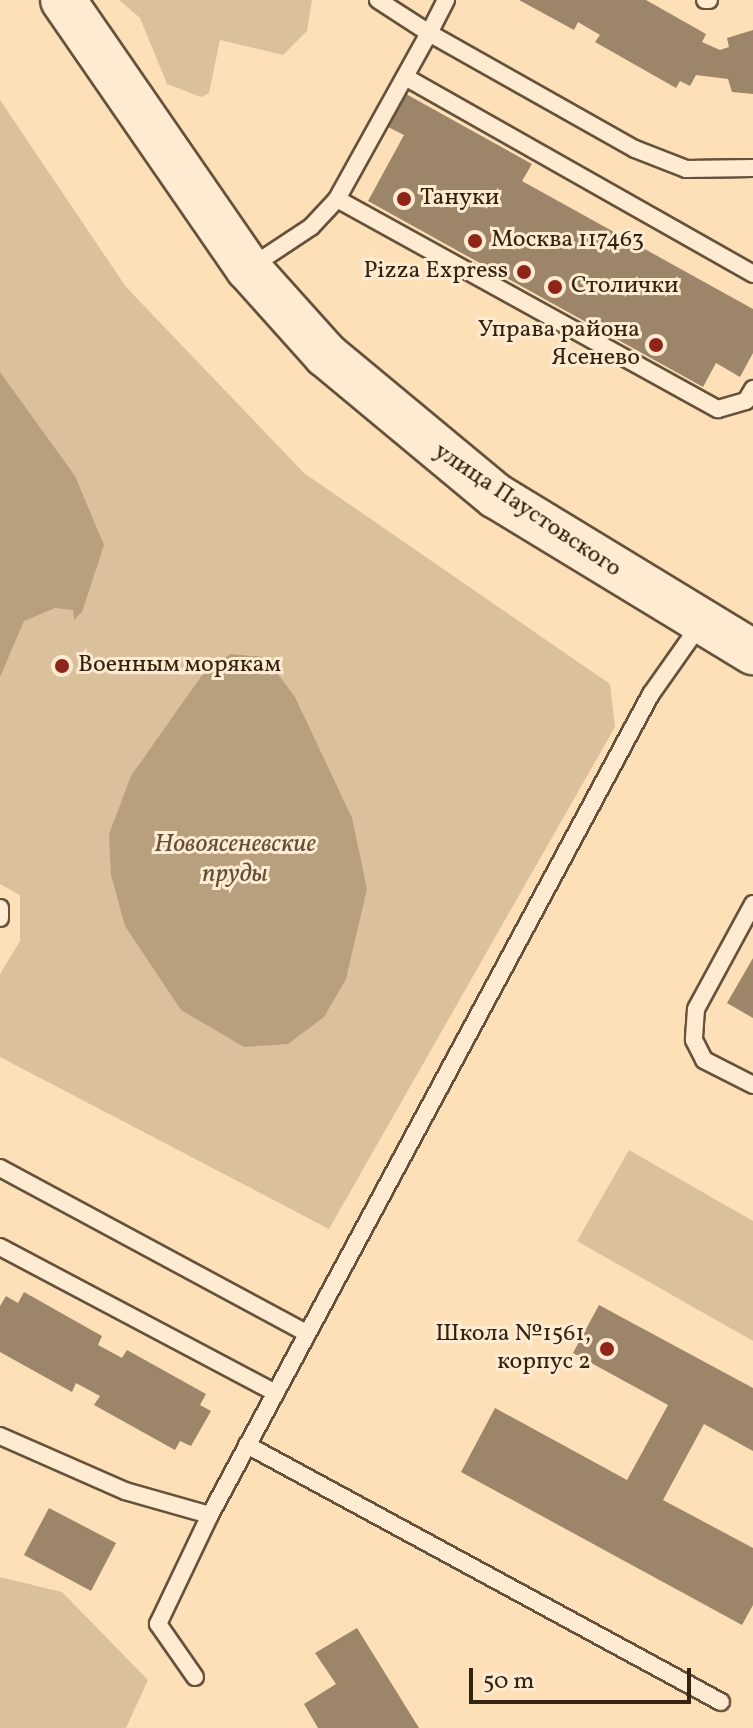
<!DOCTYPE html>
<html>
<head>
<meta charset="utf-8">
<style>
  body { margin:0 }
  #map { position:relative; width:753px; height:1728px; overflow:hidden; background:#fde0b8; font-family:Vollkorn,serif }
  div>[style] { position:absolute }
  [style*='--x'] { left:calc(var(--x)*1px); top:calc(var(--y)*1px); width:calc(var(--w)*1px); rotate:calc(var(--a)*1deg) }
  .green>* { inset:0; background:#dbc09c }
  .water>* { inset:0; background:#b8a07f }
  .building>* { inset:0; background:#9c8568 }
  .roads { filter:drop-shadow(2px 0 #66523b) drop-shadow(-2px 0 #66523b) drop-shadow(0 2px #66523b) drop-shadow(0 -2px #66523b) }
  .service>* { height:16px; margin:-8px; padding:0 8px; transform-origin:8px; border-radius:8px; background:#feebd1 }
  .secondary>* { height:44px; margin:-22px; padding:0 22px; transform-origin:22px; border-radius:22px; background:#feebd1 }
  .dots>* { width:22px; height:22px; translate:-50% -50%; box-sizing:border-box; border:4px solid #feebd1; border-radius:50% }
  span { translate:-50% -50%; white-space:nowrap; text-align:center; line-height:1.15; -webkit-text-stroke:6px #feebd1; paint-order:stroke }
  .poi-label { font-size:24px; color:#332311 }
  .left { translate:0 -50%; text-align:left }
  .right { translate:-100% -50%; text-align:right }
  .street-label { font-size:24px; color:#332311 }
  .water-label { font-size:26px; color:#624f38; font-style:italic }
  .scale { position:absolute; left:469px; top:1668px; width:222px; height:36px; box-sizing:border-box; border:4px solid #332311; border-top:0; padding-left:10px; font-size:24px; line-height:28px; white-space:nowrap; color:#332311; -webkit-text-stroke:6px #feebd1; paint-order:stroke }
</style>
</head>
<body>
<div id="map">
  <div class="green">
    <div style="clip-path:polygon(119px 0,312px 0,307px 31px,283px 55px,220px 40px,209px 93px,201px 97px,167px 84px,140px 18px)"></div>
    <div style="clip-path:polygon(0 100px,126px 287px,304px 473px,610px 684px,615px 727px,329px 1229px,0 1057px,0 974px,20px 941px,20px 895px,0 884px)"></div>
    <div style="clip-path:polygon(629px 1150px,753px 1221px,753px 1341px,577px 1241px)"></div>
    <div style="clip-path:polygon(0 1577px,62px 1592px,148px 1680px,126px 1728px,0 1728px)"></div>
  </div>
  <div class="water">
    <div style="clip-path:polygon(0 372px,75px 476px,104px 545px,82px 612px,74px 620px,73px 610px,55px 608px,24px 621px,0 677px)"></div>
    <div style="clip-path:polygon(231px 654px,265px 657px,295px 697px,352px 818px,367px 889px,346px 979px,324px 1017px,288px 1044px,244px 1047px,181px 1010px,125px 926px,111px 875px,109px 834px,131px 776px,207px 668px)"></div>
  </div>
  <div class="building">
    <div style="clip-path:polygon(519px 0,646px 0,706px 34px,702px 42px,720px 50px,729px 47px,727px 38px,753px 30px,753px 94px,732px 92px,728px 79px,696px 75px,690px 86px,680px 81px,676px 88px,595px 42px,600px 35px,578px 22px,574px 30px)"></div>
    <div style="clip-path:polygon(406px 94px,532px 164px,522px 181px,753px 309px,753px 353px,740px 377px,716px 363px,703px 387px,368px 201px,404px 135px,388px 127px)"></div>
    <div style="clip-path:polygon(753px 958px,753px 1018px,727px 1003px)"></div>
    <div style="clip-path:polygon(24px 1292px,102px 1336px,98px 1345px,122px 1358px,127px 1350px,206px 1394px,200px 1405px,211px 1411px,191px 1446px,180px 1441px,175px 1450px,94px 1405px,100px 1396px,76px 1383px,72px 1392px,0 1352px,0 1306px,6px 1296px,18px 1303px)"></div>
    <div style="clip-path:polygon(599px 1305px,753px 1388px,753px 1451px,704px 1424px,663px 1500px,753px 1548px,753px 1605px,742px 1625px,461px 1472px,495px 1408px,627px 1480px,668px 1405px,573px 1353px)"></div>
    <div style="clip-path:polygon(49px 1508px,116px 1543px,91px 1591px,24px 1555px)"></div>
    <div style="clip-path:polygon(357px 1628px,419px 1728px,318px 1728px,304px 1704px,336px 1684px,315px 1653px)"></div>
  </div>
  <div class="roads">
    <div class="service">
      <div style="--x:446;--y:0;--w:37;--a:117"></div>
      <div style="--x:429;--y:33;--w:236;--a:29.4"></div>
      <div style="--x:635;--y:149;--w:55;--a:21.4"></div>
      <div style="--x:686;--y:169;--w:67;--a:-0.9"></div>
      <div style="--x:705;--y:0;--w:4;--a:0"></div>
      <div style="--x:407;--y:78;--w:398;--a:29.5"></div>
      <div style="--x:337;--y:199;--w:435;--a:28.9"></div>
      <div style="--x:718;--y:409;--w:29;--a:-16"></div>
      <div style="--x:746;--y:401;--w:14;--a:-60"></div>
      <div style="--x:249;--y:268;--w:74;--a:-33.5"></div>
      <div style="--x:311;--y:227;--w:38;--a:-47"></div>
      <div style="--x:337;--y:199;--w:190;--a:-61"></div>
      <div style="--x:429;--y:33;--w:61;--a:-147.1"></div>
      <div style="--x:753;--y:904;--w:119;--a:118.5"></div>
      <div style="--x:696;--y:1009;--w:31;--a:94"></div>
      <div style="--x:694;--y:1040;--w:22;--a:63"></div>
      <div style="--x:704;--y:1060;--w:55;--a:27"></div>
      <div style="--x:0;--y:908;--w:10;--a:90"></div>
      <div style="--x:0;--y:1168;--w:349;--a:28.3"></div>
      <div style="--x:0;--y:1247;--w:312;--a:27.9"></div>
      <div style="--x:0;--y:1436;--w:137;--a:23.7"></div>
      <div style="--x:125;--y:1491;--w:88;--a:15.8"></div>
      <div style="--x:210;--y:1515;--w:932;--a:-61.76"></div>
      <div style="--x:651;--y:694;--w:87;--a:-54.8"></div>
      <div style="--x:247;--y:1445;--w:539;--a:28.47"></div>
      <div style="--x:195;--y:1677;--w:65;--a:-124.9"></div>
      <div style="--x:158;--y:1624;--w:121;--a:-64.5"></div>
    </div>
    <div class="secondary">
      <div style="--x:63;--y:0;--w:326;--a:55.4"></div>
      <div style="--x:248;--y:268;--w:117;--a:48.1"></div>
      <div style="--x:326;--y:355;--w:221;--a:39.7"></div>
      <div style="--x:496;--y:496;--w:301;--a:31.3"></div>
    </div>
  </div>
  <div class="dots">
    <div style="left:404px;top:199px;background:#8f2418"></div>
    <div style="left:475px;top:241px;background:#8f2418"></div>
    <div style="left:524px;top:272px;background:#8f2418"></div>
    <div style="left:555px;top:287px;background:#8f2418"></div>
    <div style="left:656px;top:345px;background:#8f2418"></div>
    <div style="left:62px;top:666px;background:#8f2418"></div>
    <div style="left:607px;top:1349px;background:#8f2418"></div>
  </div>
  <div class="poi-label">
    <span class="left" style="left:420px;top:199px">Тануки</span>
    <span class="left" style="left:491px;top:241px">Москва 117463</span>
    <span class="right" style="left:508px;top:272px">Pizza Express</span>
    <span class="left" style="left:571px;top:287px">Столички</span>
    <span class="right" style="left:640px;top:345px">Управа района<br>Ясенево</span>
    <span class="left" style="left:78px;top:666px">Военным морякам</span>
    <span class="right" style="left:591px;top:1349px">Школа №1561,<br>корпус 2</span>
  </div>
  <div class="street-label">
    <span style="left:527px;top:511px;rotate:34deg">улица Паустовского</span>
  </div>
  <div class="water-label">
    <span style="left:235px;top:860px">Новоясеневские<br>пруды</span>
  </div>
  <div class="scale">50 m</div>
</div>
</body>
</html>
